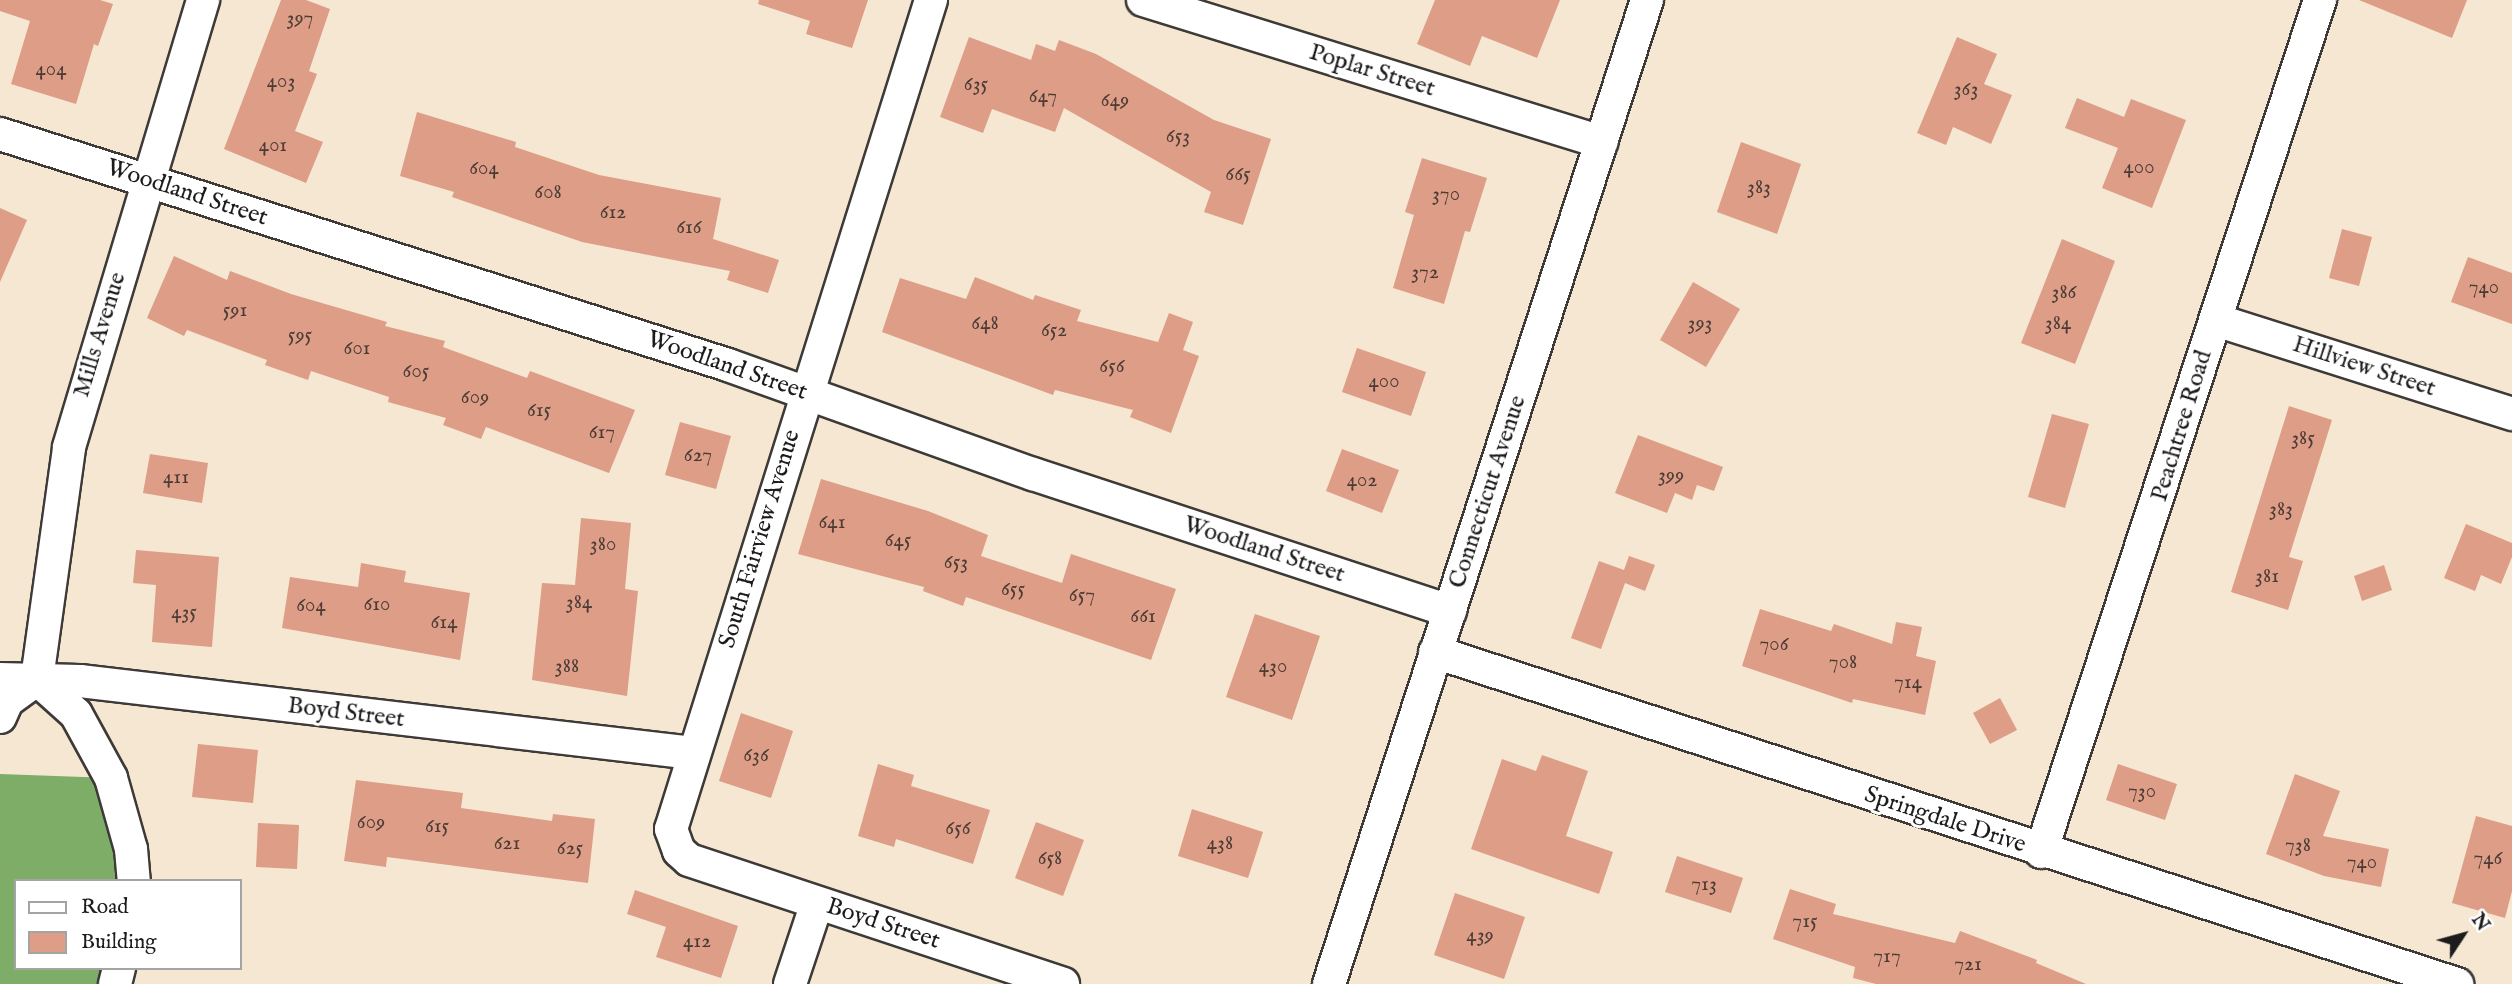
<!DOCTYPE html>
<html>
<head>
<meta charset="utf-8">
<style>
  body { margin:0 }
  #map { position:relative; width:2512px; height:984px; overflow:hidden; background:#f5e7d1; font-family:"IM FELL English",serif }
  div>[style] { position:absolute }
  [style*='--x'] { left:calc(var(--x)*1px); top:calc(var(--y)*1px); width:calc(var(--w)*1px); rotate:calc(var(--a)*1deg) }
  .forest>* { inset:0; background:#7dad67 }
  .building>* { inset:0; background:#dd9d86 }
  .roads { filter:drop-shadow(2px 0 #3d3a37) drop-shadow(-2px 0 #3d3a37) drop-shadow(0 2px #3d3a37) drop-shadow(0 -2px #3d3a37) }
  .minor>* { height:32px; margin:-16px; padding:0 16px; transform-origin:16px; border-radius:16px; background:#fff }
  span { translate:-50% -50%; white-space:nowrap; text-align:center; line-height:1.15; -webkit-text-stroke:6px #fff; paint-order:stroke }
  .number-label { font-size:21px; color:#4c3c36 }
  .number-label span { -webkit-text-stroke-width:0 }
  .street-label { font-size:24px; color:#1c1c1c }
  .legend { position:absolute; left:14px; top:879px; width:228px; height:91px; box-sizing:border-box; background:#fff; border:2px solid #a4a4a4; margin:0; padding:9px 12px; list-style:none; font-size:21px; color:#1c1c1c }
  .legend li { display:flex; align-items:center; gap:14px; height:35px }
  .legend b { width:35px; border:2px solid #a4a4a4 }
  .north { position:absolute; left:2428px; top:900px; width:70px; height:70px; -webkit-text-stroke:5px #fff; paint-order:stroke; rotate:54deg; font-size:19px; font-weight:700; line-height:28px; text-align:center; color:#1c1c1c }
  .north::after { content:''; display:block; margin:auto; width:24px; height:32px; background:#1c1c1c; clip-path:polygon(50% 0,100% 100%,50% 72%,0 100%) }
</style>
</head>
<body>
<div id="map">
  <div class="forest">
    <div style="clip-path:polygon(0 774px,111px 778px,134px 881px,16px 881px,16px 968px,119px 968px,115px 984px,0 984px)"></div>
  </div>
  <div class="building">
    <div style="clip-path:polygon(0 0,100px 0,113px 4px,98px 46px,94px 44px,76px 104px,11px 84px,30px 21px,0 11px)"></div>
    <div style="clip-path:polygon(281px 0,306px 0,330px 9px,309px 71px,317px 74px,295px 131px,323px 142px,306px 183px,224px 149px)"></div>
    <div style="clip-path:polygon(759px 0,868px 0,852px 48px,806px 34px,810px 21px,758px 4px)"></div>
    <div style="clip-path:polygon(1435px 0,1560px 0,1537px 58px,1482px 36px,1470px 66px,1417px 44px)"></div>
    <div style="clip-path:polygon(2359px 0,2467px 0,2452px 38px)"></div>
    <div style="clip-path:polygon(969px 37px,1031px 60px,1036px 44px,1055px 51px,1059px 40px,1096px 54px,1214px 120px,1271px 139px,1243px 225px,1204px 212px,1211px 192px,1064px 108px,1055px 132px,992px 109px,983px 133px,940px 117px)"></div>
    <div style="clip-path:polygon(1957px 37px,1997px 54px,1984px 84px,2012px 95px,1991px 144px,1953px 127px,1946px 145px,1917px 133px)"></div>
    <div style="clip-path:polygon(2077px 98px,2124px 117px,2131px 99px,2186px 120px,2152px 208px,2102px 188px,2118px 148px,2065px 128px)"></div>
    <div style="clip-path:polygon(417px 112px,516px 142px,515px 147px,599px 175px,721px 198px,713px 239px,779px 260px,768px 293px,727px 280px,730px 271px,582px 242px,452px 197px,454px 192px,400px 176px)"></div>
    <div style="clip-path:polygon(1741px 142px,1801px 164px,1777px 234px,1717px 212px)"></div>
    <div style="clip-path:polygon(1422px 158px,1487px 178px,1470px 232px,1465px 231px,1444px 304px,1393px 288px,1414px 215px,1405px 212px)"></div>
    <div style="clip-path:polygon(0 208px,27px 220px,0 282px)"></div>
    <div style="clip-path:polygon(2342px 229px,2372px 237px,2359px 286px,2329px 278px)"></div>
    <div style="clip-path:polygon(2062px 239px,2115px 261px,2075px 364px,2021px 343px)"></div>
    <div style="clip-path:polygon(174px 256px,227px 280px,230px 271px,291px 294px,387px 322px,385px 326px,445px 341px,443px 347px,527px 378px,530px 371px,635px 410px,609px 473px,486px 427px,481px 439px,443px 425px,446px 418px,388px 402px,389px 397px,311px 371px,308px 380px,265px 365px,267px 360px,187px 330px,184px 336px,147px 318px)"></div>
    <div style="clip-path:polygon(2468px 257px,2512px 273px,2512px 324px,2451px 302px)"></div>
    <div style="clip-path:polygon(975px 277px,1033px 300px,1035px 295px,1081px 310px,1077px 321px,1158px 342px,1169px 313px,1193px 322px,1183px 350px,1199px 356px,1171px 433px,1130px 417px,1133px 410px,1055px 390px,1053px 395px,882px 332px,900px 278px,966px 299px)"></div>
    <div style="clip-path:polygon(1693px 282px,1740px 309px,1706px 367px,1660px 340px)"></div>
    <div style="clip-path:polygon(1357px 348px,1426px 372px,1411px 416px,1342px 392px)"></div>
    <div style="clip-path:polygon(2289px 406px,2332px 420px,2289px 557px,2303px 561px,2288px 610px,2231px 592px)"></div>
    <div style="clip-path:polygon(2052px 414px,2089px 424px,2065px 508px,2028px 497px)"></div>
    <div style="clip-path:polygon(680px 422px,731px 436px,716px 489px,665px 475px)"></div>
    <div style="clip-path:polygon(1638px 435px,1723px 467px,1714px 491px,1697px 485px,1692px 500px,1675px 493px,1667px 513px,1615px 493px)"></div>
    <div style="clip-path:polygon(1342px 449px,1399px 470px,1382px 513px,1326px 491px)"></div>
    <div style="clip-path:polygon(150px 454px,208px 463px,202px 503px,143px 493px)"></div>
    <div style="clip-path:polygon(821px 479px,928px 511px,988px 535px,981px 556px,1062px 583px,1071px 554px,1176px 589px,1151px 660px,966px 597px,963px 606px,923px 591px,924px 587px,798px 554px)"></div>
    <div style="clip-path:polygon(581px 518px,631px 523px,625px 589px,638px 591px,627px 696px,532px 680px,542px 583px,575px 585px)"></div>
    <div style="clip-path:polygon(2466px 524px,2512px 543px,2512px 557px,2501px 584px,2481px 575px,2475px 591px,2444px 578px)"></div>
    <div style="clip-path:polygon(136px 550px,219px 557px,212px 647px,152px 642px,156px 585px,133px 583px)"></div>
    <div style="clip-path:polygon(1629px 556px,1655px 565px,1645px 591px,1625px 583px,1601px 649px,1571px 638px,1599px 561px,1624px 570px)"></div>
    <div style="clip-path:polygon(361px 563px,406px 571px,404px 582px,470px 593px,460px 660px,282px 628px,290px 577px,358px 587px)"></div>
    <div style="clip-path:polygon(2384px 565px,2392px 590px,2362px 601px,2354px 576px)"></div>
    <div style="clip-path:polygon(1760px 609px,1831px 631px,1834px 624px,1892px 644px,1896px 622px,1922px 627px,1916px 656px,1936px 661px,1925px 715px,1853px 699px,1852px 703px,1742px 666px)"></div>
    <div style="clip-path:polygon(1255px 614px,1320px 636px,1292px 720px,1226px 697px)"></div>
    <div style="clip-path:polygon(2000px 698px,2017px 730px,1990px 744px,1973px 713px)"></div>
    <div style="clip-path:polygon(741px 713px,793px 731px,771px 798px,719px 781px)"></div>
    <div style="clip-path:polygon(198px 744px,258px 750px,253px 803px,192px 797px)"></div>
    <div style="clip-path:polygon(1542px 755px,1588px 771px,1566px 836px,1613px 852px,1599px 894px,1471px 849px,1502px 759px,1536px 771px)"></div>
    <div style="clip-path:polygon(878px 764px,914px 775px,911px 786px,990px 810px,973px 864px,896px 839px,894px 847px,858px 836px)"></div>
    <div style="clip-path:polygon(2118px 764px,2177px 784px,2165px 820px,2106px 800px)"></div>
    <div style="clip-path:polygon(2295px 774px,2340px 791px,2323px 836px,2389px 849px,2381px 887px,2324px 876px,2266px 854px)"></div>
    <div style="clip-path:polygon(356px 780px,463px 793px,461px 808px,552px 821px,553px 814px,595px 819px,588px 883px,387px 857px,386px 867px,344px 861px)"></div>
    <div style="clip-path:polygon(1192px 809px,1263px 832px,1248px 878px,1178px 856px)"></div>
    <div style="clip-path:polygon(2476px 816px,2512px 826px,2512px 891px,2505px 918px,2452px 903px)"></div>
    <div style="clip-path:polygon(1036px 822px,1084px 840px,1063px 896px,1015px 878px)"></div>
    <div style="clip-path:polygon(258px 823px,299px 825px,297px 869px,256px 867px)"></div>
    <div style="clip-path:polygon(1677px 856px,1743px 878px,1731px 913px,1665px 892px)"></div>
    <div style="clip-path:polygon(1790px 889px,1836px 904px,1833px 914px,1955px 943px,1960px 931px,2037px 960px,2036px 963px,2086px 984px,1876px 984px,1853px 978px,1855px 967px,1773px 939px)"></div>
    <div style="clip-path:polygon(635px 890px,738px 926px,721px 978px,656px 957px,666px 927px,627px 914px)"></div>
    <div style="clip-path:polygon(1455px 893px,1525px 917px,1504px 979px,1434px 955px)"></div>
  </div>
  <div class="roads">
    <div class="minor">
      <div style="--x:931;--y:0;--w:869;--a:107.41"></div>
      <div style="--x:671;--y:829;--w:23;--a:70"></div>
      <div style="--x:679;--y:851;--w:13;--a:42"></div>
      <div style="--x:689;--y:860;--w:394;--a:18.3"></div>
      <div style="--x:1143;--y:0;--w:480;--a:17.2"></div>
      <div style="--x:0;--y:134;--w:764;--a:17.6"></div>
      <div style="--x:728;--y:365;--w:324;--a:19.7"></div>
      <div style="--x:1033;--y:474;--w:439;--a:18.2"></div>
      <div style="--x:2216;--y:320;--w:311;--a:17.6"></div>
      <div style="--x:1435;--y:652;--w:1075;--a:18"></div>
      <div style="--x:0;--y:679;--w:80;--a:1.4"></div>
      <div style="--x:80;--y:681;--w:617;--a:6.7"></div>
      <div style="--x:37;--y:679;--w:234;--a:-82.1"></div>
      <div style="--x:69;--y:447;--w:467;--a:-73.3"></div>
      <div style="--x:37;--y:679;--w:52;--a:41.9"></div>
      <div style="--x:76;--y:714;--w:73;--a:61.3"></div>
      <div style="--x:111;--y:778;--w:74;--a:74.3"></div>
      <div style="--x:131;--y:849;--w:32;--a:85"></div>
      <div style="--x:0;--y:717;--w:17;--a:-66"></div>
      <div style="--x:7;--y:701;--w:37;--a:-36"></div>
      <div style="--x:2041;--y:852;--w:897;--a:-71.87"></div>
      <div style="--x:115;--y:984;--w:16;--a:-76"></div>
      <div style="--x:790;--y:984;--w:85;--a:-71.6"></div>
      <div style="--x:1329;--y:984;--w:1034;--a:-72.09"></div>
    </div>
  </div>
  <div class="number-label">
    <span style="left:300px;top:19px">397</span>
    <span style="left:51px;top:70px">404</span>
    <span style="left:281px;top:82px">403</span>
    <span style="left:976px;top:85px">635</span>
    <span style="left:1966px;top:90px">363</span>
    <span style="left:1043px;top:97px">647</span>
    <span style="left:1115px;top:101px">649</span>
    <span style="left:1178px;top:137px">653</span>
    <span style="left:273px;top:146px">401</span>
    <span style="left:2139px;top:168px">400</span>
    <span style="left:484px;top:169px">604</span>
    <span style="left:1238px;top:175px">665</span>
    <span style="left:1759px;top:188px">383</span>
    <span style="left:548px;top:193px">608</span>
    <span style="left:1446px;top:195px">370</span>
    <span style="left:613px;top:213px">612</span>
    <span style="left:689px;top:228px">616</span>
    <span style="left:1425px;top:273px">372</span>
    <span style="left:2484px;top:288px">740</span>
    <span style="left:2064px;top:293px">386</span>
    <span style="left:235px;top:311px">591</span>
    <span style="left:985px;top:324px">648</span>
    <span style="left:1700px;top:324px">393</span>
    <span style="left:2058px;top:324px">384</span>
    <span style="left:1054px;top:331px">652</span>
    <span style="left:300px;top:336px">595</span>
    <span style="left:357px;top:349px">601</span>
    <span style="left:1112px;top:367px">656</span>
    <span style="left:416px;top:372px">605</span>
    <span style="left:1384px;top:382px">400</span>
    <span style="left:475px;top:398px">609</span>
    <span style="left:539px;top:411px">615</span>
    <span style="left:602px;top:433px">617</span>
    <span style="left:2303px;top:439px">385</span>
    <span style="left:698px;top:456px">627</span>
    <span style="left:1671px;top:476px">399</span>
    <span style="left:176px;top:478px">411</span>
    <span style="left:1362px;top:481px">402</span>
    <span style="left:2281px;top:510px">383</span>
    <span style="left:832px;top:523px">641</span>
    <span style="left:898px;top:541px">645</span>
    <span style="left:603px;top:545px">380</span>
    <span style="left:956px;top:563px">653</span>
    <span style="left:2267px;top:577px">381</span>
    <span style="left:1013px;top:590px">655</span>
    <span style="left:1082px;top:596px">657</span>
    <span style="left:579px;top:603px">384</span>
    <span style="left:377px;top:605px">610</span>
    <span style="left:311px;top:606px">604</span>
    <span style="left:184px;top:613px">435</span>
    <span style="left:1143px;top:617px">661</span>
    <span style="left:444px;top:623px">614</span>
    <span style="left:1774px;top:645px">706</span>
    <span style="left:1843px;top:663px">708</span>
    <span style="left:567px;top:667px">388</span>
    <span style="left:1273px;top:667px">430</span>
    <span style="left:1908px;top:683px">714</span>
    <span style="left:756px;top:756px">636</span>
    <span style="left:2142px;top:792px">730</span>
    <span style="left:371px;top:823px">609</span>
    <span style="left:437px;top:827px">615</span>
    <span style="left:958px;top:829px">656</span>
    <span style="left:507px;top:844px">621</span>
    <span style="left:1220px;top:844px">438</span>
    <span style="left:2298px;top:846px">738</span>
    <span style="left:570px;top:849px">625</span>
    <span style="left:1050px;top:859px">658</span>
    <span style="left:2488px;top:859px">746</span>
    <span style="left:2362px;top:863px">740</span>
    <span style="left:1704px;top:885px">713</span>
    <span style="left:1805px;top:922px">715</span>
    <span style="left:1480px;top:936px">439</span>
    <span style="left:697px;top:942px">412</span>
    <span style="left:1887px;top:957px">717</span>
    <span style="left:1968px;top:965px">721</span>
  </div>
  <div class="street-label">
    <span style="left:1372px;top:71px;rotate:17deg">Poplar Street</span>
    <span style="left:187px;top:193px;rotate:18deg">Woodland Street</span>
    <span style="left:100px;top:335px;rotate:-73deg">Mills Avenue</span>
    <span style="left:727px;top:366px;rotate:19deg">Woodland Street</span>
    <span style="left:2364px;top:367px;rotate:18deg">Hillview Street</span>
    <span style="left:2182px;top:426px;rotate:-73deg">Peachtree Road</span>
    <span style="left:1488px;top:492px;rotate:-72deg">Connecticut Avenue</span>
    <span style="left:760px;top:539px;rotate:-73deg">South Fairview Avenue</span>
    <span style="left:1264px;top:550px;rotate:18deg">Woodland Street</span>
    <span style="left:346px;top:713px;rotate:7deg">Boyd Street</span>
    <span style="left:1945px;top:820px;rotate:18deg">Springdale Drive</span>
    <span style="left:883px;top:924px;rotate:18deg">Boyd Street</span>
  </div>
  <ul class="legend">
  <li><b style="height:9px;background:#fff"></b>Road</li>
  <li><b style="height:19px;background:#dd9d86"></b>Building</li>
  </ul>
  <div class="north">N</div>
</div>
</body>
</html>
